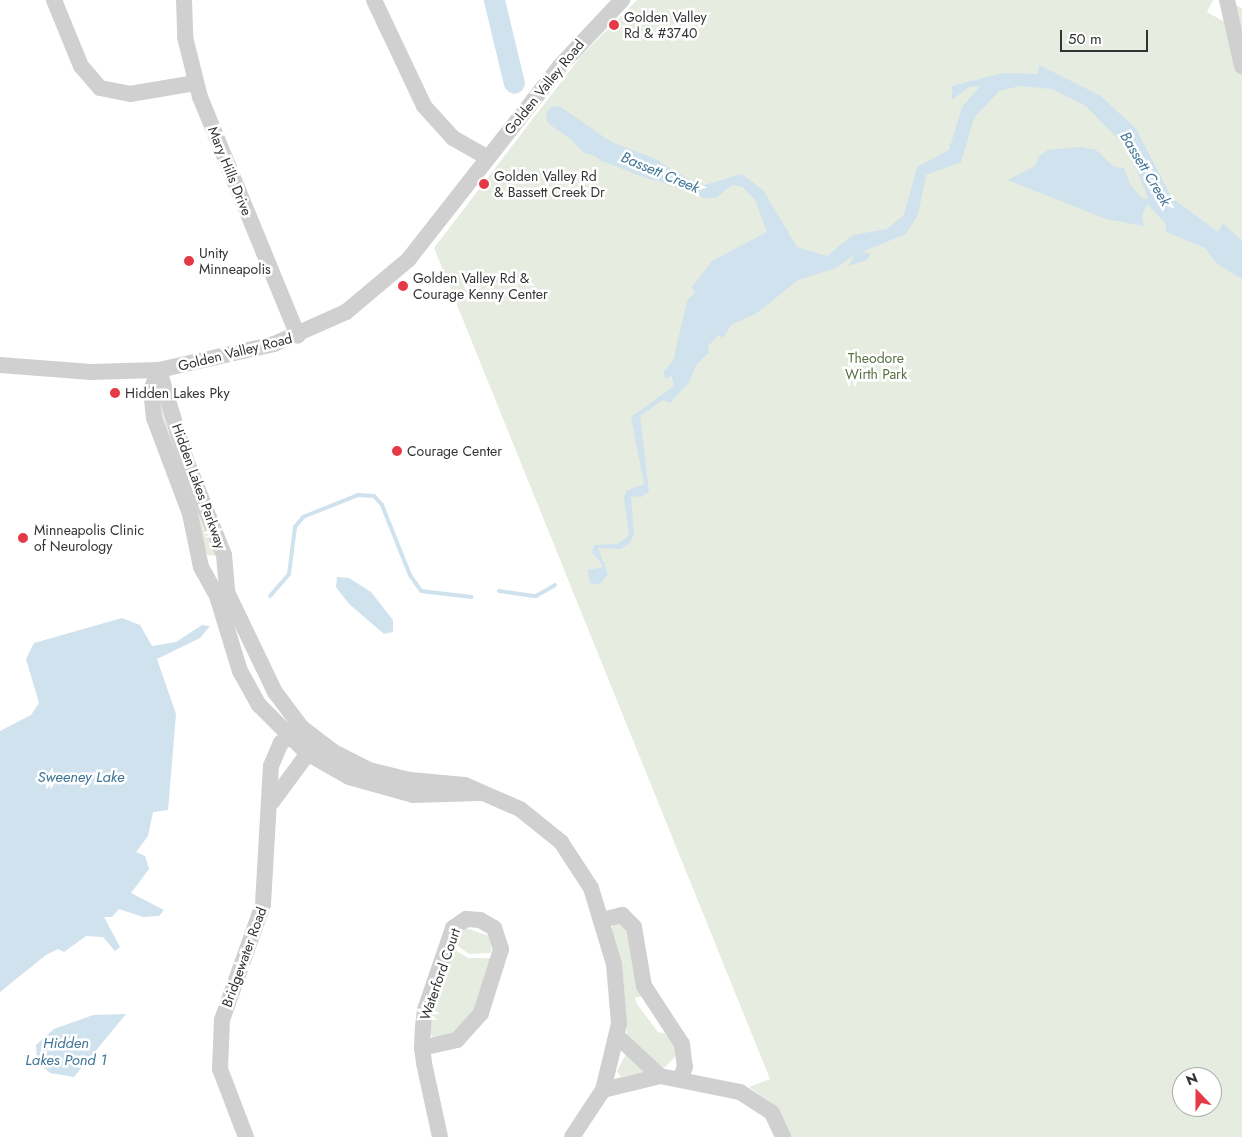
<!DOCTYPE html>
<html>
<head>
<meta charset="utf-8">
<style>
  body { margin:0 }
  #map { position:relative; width:1242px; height:1137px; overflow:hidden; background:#fff; font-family:Jost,sans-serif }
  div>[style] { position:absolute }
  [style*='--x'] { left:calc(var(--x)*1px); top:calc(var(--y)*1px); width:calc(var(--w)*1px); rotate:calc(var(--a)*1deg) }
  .green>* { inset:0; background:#e6ecdf }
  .water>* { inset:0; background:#cfe2ee }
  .stream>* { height:4px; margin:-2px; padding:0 2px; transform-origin:2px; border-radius:2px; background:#cfe2ee }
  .river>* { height:21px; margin:-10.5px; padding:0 10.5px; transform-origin:10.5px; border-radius:10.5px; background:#cfe2ee }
  .minor>* { height:16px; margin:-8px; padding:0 8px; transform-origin:8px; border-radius:8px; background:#d0d0d0 }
  .dots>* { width:14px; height:14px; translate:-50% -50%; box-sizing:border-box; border:2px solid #fff; border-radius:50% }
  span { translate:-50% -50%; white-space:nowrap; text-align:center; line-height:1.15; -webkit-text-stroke:5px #fff; paint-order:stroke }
  .poi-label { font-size:14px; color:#333 }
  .left { translate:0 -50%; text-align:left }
  .street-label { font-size:14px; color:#333 }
  .park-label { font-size:14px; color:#56703f }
  .water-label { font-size:15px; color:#3f7597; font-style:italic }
  .north { position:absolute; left:1172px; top:1067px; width:50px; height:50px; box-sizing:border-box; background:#fff; border:1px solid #adadad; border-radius:50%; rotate:338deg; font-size:14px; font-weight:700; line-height:20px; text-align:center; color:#333 }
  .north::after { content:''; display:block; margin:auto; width:18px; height:22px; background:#e63946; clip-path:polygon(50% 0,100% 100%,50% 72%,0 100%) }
  .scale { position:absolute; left:1060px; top:30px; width:88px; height:22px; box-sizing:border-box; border:2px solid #333; border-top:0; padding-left:6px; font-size:15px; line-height:18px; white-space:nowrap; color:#333; -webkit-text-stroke:4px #fff; paint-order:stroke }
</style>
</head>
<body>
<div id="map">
  <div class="green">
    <div style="clip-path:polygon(evenodd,637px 0,1213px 0,1207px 12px,1239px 30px,1236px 5px,1242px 9px,1242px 1137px,789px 1137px,770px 1102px,749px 1087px,770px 1079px,434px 248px,581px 56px,637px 0,1182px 1077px,1212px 1077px,1212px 1107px,1182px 1107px,1182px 1077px)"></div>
    <div style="clip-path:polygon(160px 397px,167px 424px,218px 556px,207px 555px,159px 425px)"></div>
    <div style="clip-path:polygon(616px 923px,627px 926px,641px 997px,635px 997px,637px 1004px,658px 1032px,671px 1035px,677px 1055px,665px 1067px,660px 1068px,627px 1036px,623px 978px,611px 928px)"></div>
    <div style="clip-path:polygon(466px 928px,492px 937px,491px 953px,469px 954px,458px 946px,456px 935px)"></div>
    <div style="clip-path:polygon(452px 948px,468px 958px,490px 958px,474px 1014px,460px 1030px,436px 1040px,430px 1034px,430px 1022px)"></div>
    <div style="clip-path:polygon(626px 1054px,647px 1071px,621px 1077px,617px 1071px)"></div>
  </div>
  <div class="water">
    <div style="clip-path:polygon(1039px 65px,1101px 96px,1136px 129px,1172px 198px,1218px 232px,1223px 223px,1242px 241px,1242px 279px,1216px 263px,1205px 248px,1166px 232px,1166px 224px,1147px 204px,1142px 215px,1144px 226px,1106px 219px,1008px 180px,1035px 166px,1039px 156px,1048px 150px,1081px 147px,1096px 150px,1114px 167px,1124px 168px,1130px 184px,1143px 199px,1148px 198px,1128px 149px,1086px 106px,1052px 89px,1020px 86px,999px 91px,974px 118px,961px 162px,926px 175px,918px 215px,906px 234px,862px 252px,871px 254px,867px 260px,848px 266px,855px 254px,836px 268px,798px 280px,757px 313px,731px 325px,723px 338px,719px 335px,708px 346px,709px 352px,696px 365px,689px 382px,670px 403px,663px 400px,640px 416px,649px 492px,641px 497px,631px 496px,634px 533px,630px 543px,621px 549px,598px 548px,608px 574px,600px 584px,591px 584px,587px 570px,604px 567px,592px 552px,594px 545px,617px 544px,629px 536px,624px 498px,626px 491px,644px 484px,631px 417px,674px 386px,672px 376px,665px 379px,664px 371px,673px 361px,687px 301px,695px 292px,692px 287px,712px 261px,767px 232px,755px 200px,743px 187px,732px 185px,716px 198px,704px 198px,651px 178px,626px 163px,629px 156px,660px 163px,701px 186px,742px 174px,763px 190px,797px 247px,827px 256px,853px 235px,887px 229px,904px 215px,917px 167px,949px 150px,962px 107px,980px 86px,969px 87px,952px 100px,952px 86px,1003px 73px,1038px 74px)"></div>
    <div style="clip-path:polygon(559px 112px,626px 151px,620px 162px,584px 153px,553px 120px)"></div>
    <div style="clip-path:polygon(337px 577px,349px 578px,371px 592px,393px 620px,393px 632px,384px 634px,349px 604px,336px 587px)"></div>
    <div style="clip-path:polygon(122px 618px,140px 625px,152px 646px,176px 642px,202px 625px,210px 626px,200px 638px,157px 659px,176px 714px,168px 810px,153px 812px,148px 836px,136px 852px,145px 856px,149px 869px,131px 893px,164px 910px,159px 916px,143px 917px,119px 909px,112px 917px,104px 917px,120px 947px,115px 951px,103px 937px,86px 936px,64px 952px,58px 949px,46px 955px,0 992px,0 731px,31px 715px,39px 703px,26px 659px,34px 643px)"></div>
    <div style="clip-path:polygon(126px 1014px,74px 1077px,50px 1073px,37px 1061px,36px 1045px,54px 1029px,93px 1015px)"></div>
  </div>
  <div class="stream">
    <div style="--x:499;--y:591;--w:37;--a:8"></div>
    <div style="--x:536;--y:596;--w:22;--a:-30"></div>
    <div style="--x:270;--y:596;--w:29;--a:-49"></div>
    <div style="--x:289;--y:574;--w:47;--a:-82.7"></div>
    <div style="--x:295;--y:527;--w:13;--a:-51"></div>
    <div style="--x:303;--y:517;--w:59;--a:-21.8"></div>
    <div style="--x:358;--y:495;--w:16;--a:4"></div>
    <div style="--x:374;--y:496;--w:12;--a:48"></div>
    <div style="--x:382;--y:505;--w:75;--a:68.2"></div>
    <div style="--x:410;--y:575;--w:19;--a:55"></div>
    <div style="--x:421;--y:591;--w:51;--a:6.7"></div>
  </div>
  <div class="river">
    <div style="--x:494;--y:0;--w:85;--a:76.5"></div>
    <div style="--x:556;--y:116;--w:61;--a:35"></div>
    <div style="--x:606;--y:151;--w:50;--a:21"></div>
  </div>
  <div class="minor">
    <div style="--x:54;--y:0;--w:71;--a:67.8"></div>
    <div style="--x:81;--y:66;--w:29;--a:49"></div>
    <div style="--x:100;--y:88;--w:31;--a:11"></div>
    <div style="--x:130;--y:94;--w:66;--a:-9.6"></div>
    <div style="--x:184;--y:0;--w:37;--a:88"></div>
    <div style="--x:185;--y:37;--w:62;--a:76"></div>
    <div style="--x:200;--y:97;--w:258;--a:67.7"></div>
    <div style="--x:374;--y:0;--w:117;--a:64.7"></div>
    <div style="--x:424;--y:106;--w:43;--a:47.8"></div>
    <div style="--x:453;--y:138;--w:40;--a:29.7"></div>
    <div style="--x:1227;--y:0;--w:68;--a:77.2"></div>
    <div style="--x:0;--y:365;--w:91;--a:4.4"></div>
    <div style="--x:91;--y:372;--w:68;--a:-1.7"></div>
    <div style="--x:159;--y:370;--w:118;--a:-12.7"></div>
    <div style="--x:274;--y:344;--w:79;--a:-24"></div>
    <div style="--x:346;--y:312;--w:81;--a:-40"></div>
    <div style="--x:408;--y:260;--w:246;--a:-51.9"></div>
    <div style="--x:560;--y:66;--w:91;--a:-46.8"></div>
    <div style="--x:159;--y:370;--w:94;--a:73.3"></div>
    <div style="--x:186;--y:460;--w:102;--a:68.2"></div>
    <div style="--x:224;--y:555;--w:37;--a:85"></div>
    <div style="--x:227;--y:592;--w:111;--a:64.4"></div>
    <div style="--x:275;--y:692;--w:45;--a:53.1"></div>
    <div style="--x:302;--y:728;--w:38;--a:37"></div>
    <div style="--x:332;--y:751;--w:42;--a:27.2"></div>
    <div style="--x:369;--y:770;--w:42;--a:13.7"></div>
    <div style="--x:410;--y:780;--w:55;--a:5.2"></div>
    <div style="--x:465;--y:785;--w:60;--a:23.6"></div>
    <div style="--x:520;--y:809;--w:53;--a:38.8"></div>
    <div style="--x:561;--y:842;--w:55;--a:56.9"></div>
    <div style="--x:591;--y:888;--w:79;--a:73.2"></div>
    <div style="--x:614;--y:964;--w:60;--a:85.2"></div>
    <div style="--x:619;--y:1024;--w:68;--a:103.6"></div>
    <div style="--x:603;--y:1090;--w:56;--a:123.4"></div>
    <div style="--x:159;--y:370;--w:22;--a:112"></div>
    <div style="--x:151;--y:390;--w:28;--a:84"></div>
    <div style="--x:154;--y:418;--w:103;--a:69.4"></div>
    <div style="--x:190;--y:514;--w:54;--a:78.3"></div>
    <div style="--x:201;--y:567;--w:33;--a:61"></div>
    <div style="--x:217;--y:596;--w:78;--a:73"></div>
    <div style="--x:240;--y:671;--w:39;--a:61"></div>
    <div style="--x:259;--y:705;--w:68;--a:45"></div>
    <div style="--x:307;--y:753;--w:48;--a:29.7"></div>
    <div style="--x:349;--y:777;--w:66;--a:15.7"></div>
    <div style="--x:413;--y:795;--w:67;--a:-1.7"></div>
    <div style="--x:272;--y:802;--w:71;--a:-53.6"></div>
    <div style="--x:602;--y:920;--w:21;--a:-14"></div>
    <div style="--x:622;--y:915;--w:17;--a:45"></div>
    <div style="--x:634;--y:927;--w:60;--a:80.4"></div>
    <div style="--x:644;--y:986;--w:69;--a:56.8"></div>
    <div style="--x:682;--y:1044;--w:23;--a:83"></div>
    <div style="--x:685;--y:1067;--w:13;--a:113"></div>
    <div style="--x:618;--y:1037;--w:57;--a:42.9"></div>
    <div style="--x:422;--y:1048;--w:36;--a:-13"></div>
    <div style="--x:457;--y:1040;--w:36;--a:-48"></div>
    <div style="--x:481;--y:1013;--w:67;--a:-72.6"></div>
    <div style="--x:501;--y:949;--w:22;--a:-108"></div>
    <div style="--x:494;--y:928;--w:16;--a:-150"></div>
    <div style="--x:480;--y:920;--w:14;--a:-176"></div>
    <div style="--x:466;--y:919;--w:16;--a:145"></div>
    <div style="--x:453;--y:928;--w:87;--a:108.9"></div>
    <div style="--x:425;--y:1010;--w:17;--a:97"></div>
    <div style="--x:423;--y:1027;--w:21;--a:93"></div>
    <div style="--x:422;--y:1048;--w:15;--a:82"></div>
    <div style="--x:424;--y:1063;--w:76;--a:77.8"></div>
    <div style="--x:603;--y:1090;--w:59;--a:-13.8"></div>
    <div style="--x:660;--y:1076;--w:82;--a:11.3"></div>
    <div style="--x:740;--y:1092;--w:38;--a:33"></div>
    <div style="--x:772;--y:1113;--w:26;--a:65"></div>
    <div style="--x:246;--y:1137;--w:73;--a:-110.9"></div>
    <div style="--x:220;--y:1069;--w:49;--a:-87.7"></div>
    <div style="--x:222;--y:1020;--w:123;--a:-70.5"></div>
    <div style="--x:263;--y:904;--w:138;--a:-86.7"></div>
    <div style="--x:271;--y:766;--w:25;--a:-67"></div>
    <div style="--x:281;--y:743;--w:20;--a:-37"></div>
  </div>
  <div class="dots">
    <div style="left:614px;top:25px;background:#e63946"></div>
    <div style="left:484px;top:184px;background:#e63946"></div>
    <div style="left:189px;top:261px;background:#e63946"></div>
    <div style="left:403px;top:286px;background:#e63946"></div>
    <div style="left:115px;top:393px;background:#e63946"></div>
    <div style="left:397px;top:451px;background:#e63946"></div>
    <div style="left:23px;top:538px;background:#e63946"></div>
  </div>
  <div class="poi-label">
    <span class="left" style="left:624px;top:25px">Golden Valley<br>Rd &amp; #3740</span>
    <span class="left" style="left:494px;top:184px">Golden Valley Rd<br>&amp; Bassett Creek Dr</span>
    <span class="left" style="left:199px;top:261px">Unity<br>Minneapolis</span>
    <span class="left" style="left:413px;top:286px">Golden Valley Rd &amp;<br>Courage Kenny Center</span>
    <span class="left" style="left:125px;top:393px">Hidden Lakes Pky</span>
    <span class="left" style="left:407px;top:451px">Courage Center</span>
    <span class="left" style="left:34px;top:538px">Minneapolis Clinic<br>of Neurology</span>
  </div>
  <div class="street-label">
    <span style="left:544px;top:87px;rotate:-51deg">Golden Valley Road</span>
    <span style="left:230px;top:171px;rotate:68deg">Mary Hills Drive</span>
    <span style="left:235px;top:352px;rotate:-14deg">Golden Valley Road</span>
    <span style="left:199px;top:486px;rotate:70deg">Hidden Lakes Parkway</span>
    <span style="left:244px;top:957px;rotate:-70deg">Bridgewater Road</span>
    <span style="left:440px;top:974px;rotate:-71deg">Waterford Court</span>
  </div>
  <div class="park-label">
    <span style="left:876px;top:366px">Theodore<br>Wirth Park</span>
  </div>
  <div class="water-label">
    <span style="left:1145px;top:169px;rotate:59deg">Bassett Creek</span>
    <span style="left:660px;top:173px;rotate:23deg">Bassett Creek</span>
    <span style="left:81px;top:778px">Sweeney Lake</span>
    <span style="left:66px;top:1052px">Hidden<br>Lakes Pond 1</span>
  </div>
  <div class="north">N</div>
  <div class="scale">50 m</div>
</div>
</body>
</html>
